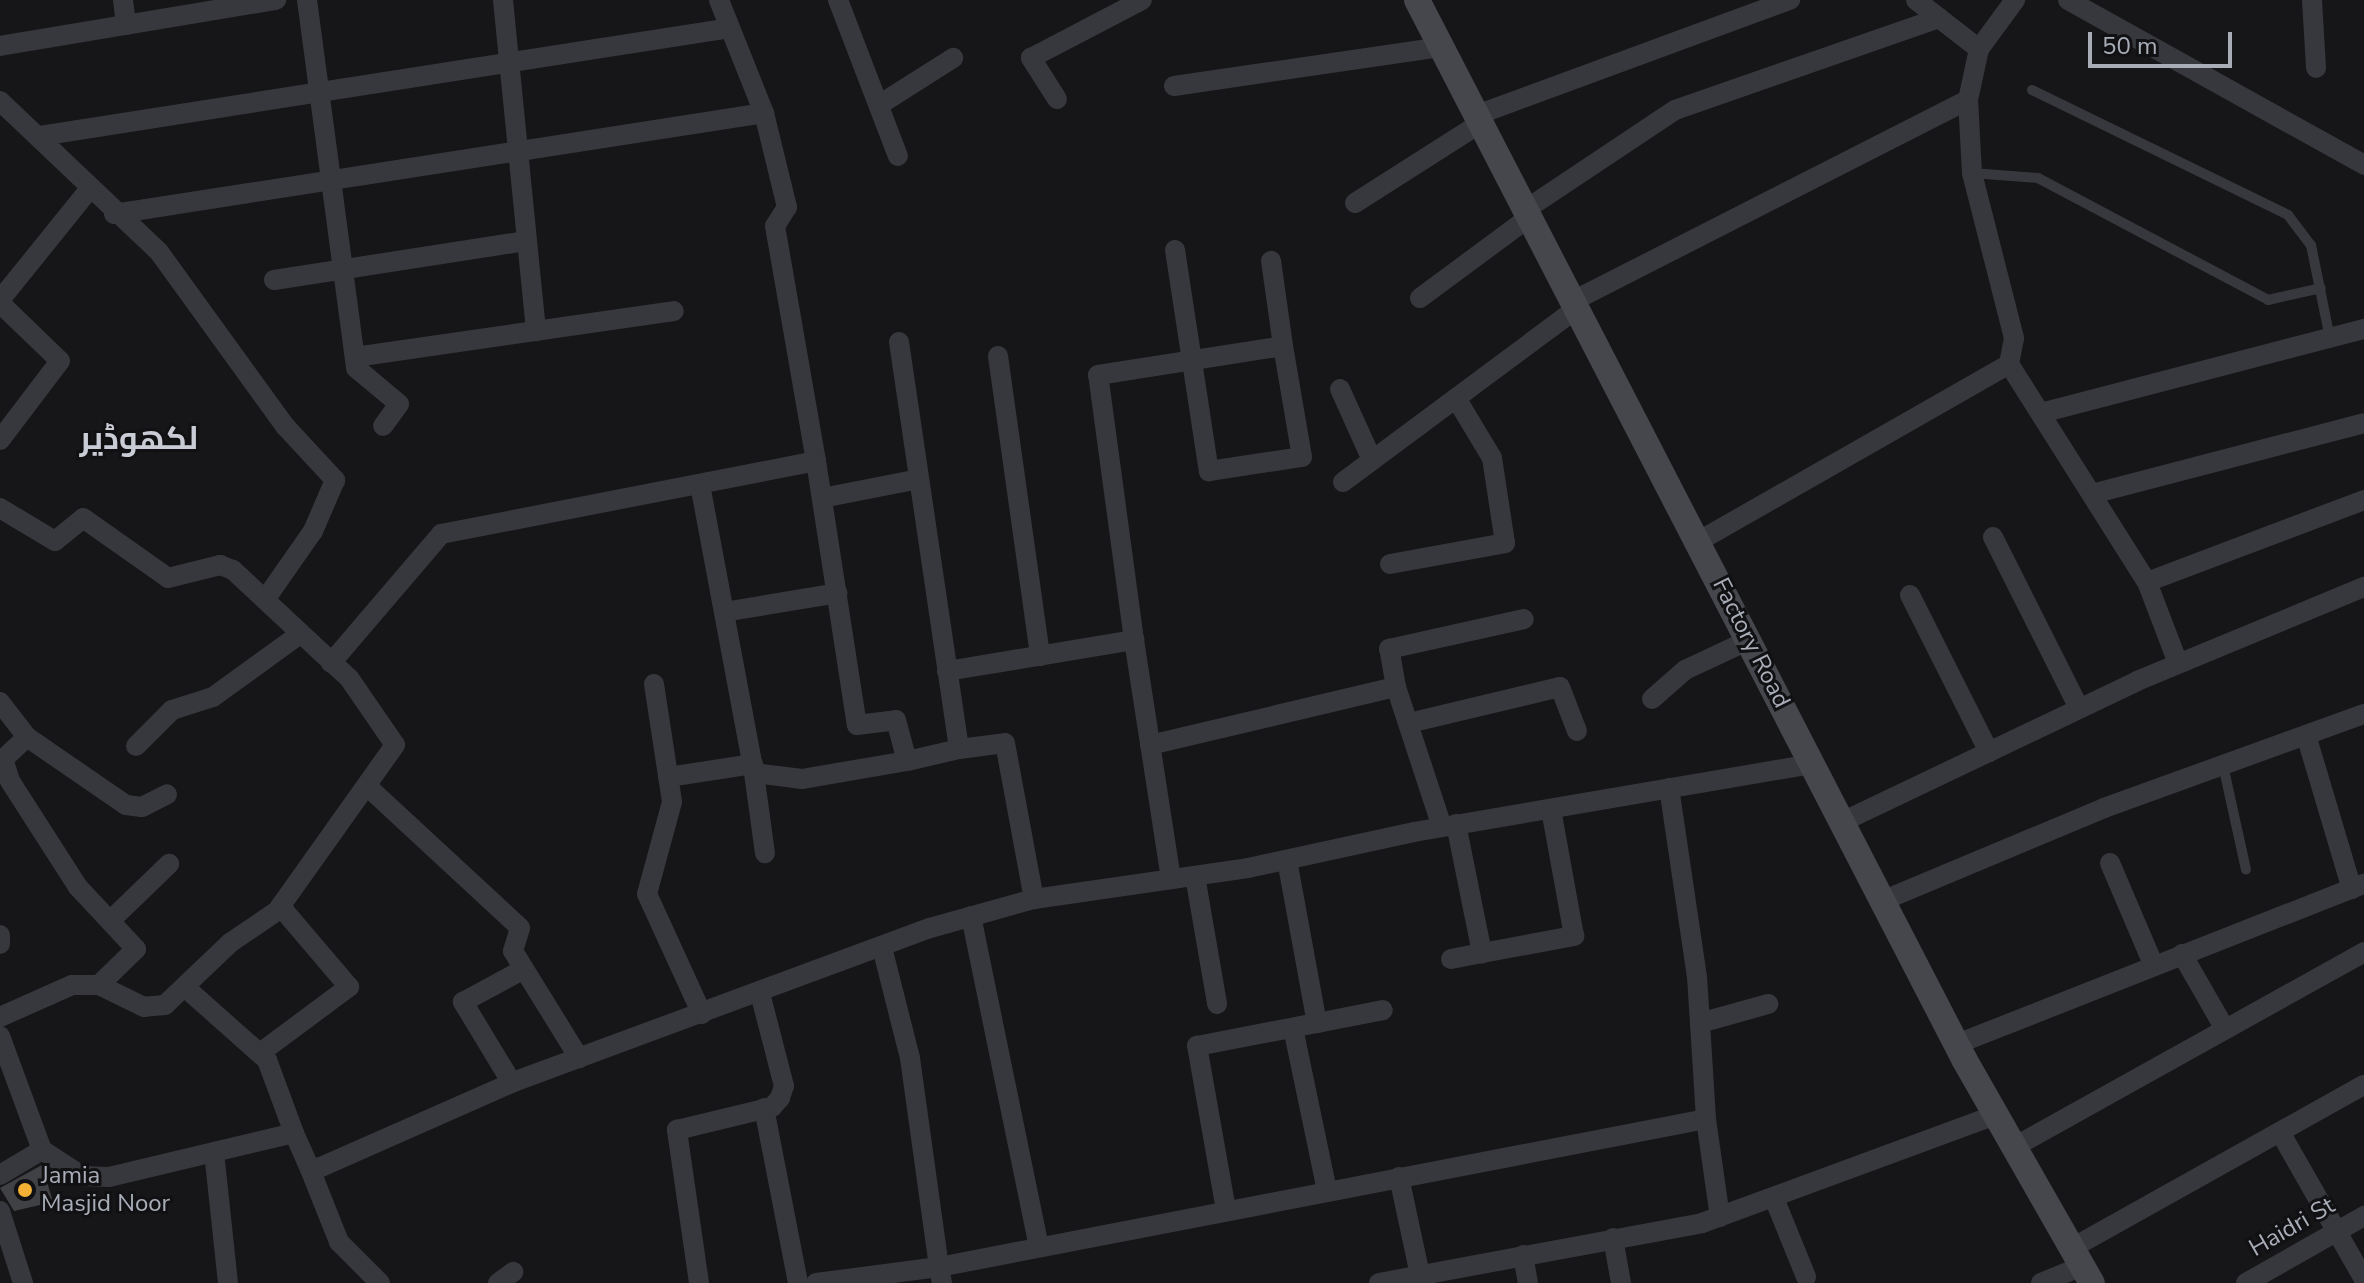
<!DOCTYPE html>
<html>
<head>
<meta charset="utf-8">
<style>
  body { margin:0 }
  #map { position:relative; width:2364px; height:1283px; overflow:hidden; background:#161618; font-family:"Nunito Sans",Cairo,sans-serif }
  div>[style] { position:absolute }
  [style*='--x'] { left:calc(var(--x)*1px); top:calc(var(--y)*1px); width:calc(var(--w)*1px); rotate:calc(var(--a)*1deg) }
  .building>* { inset:0; background:#404145 }
  .lane>* { height:10px; margin:-5px; padding:0 5px; transform-origin:5px; border-radius:5px; background:#37383d }
  .street>* { height:20px; margin:-10px; padding:0 10px; transform-origin:10px; border-radius:10px; background:#37383d }
  .secondary>* { height:26px; margin:-13px; padding:0 13px; transform-origin:13px; border-radius:13px; background:#45474d }
  .dots>* { width:22px; height:22px; translate:-50% -50%; box-sizing:border-box; border:4px solid #111113; border-radius:50% }
  span { translate:-50% -50%; white-space:nowrap; text-align:center; line-height:1.15; -webkit-text-stroke:6px #111113; paint-order:stroke }
  .street-label { font-size:24px; color:#a8adb8 }
  .poi-label { font-size:24px; color:#a8adb8 }
  .left { translate:0 -50%; text-align:left }
  .district-label { font-size:32px; color:#c9ccd4; font-weight:700 }
  .scale { position:absolute; left:2088px; top:32px; width:144px; height:36px; box-sizing:border-box; border:4px solid #a8adb8; border-top:0; padding-left:10px; font-size:24px; line-height:28px; white-space:nowrap; color:#a8adb8; -webkit-text-stroke:6px #111113; paint-order:stroke }
</style>
</head>
<body>
<div id="map">
  <div class="building">
    <div style="clip-path:polygon(42px 1165px,53px 1202px,14px 1211px,0 1188px)"></div>
  </div>
  <div class="lane">
    <div style="--x:2032;--y:90;--w:285;--a:26"></div>
    <div style="--x:2288;--y:215;--w:38;--a:53"></div>
    <div style="--x:2311;--y:245;--w:95;--a:78.5"></div>
    <div style="--x:1972;--y:173;--w:66;--a:4.3"></div>
    <div style="--x:2038;--y:178;--w:260;--a:27.9"></div>
    <div style="--x:2268;--y:300;--w:54;--a:-12.8"></div>
    <div style="--x:2223;--y:765;--w:107;--a:77.6"></div>
  </div>
  <div class="street">
    <div style="--x:123;--y:0;--w:25;--a:83"></div>
    <div style="--x:307;--y:0;--w:371;--a:82.4"></div>
    <div style="--x:356;--y:368;--w:56;--a:39.9"></div>
    <div style="--x:399;--y:404;--w:27;--a:126"></div>
    <div style="--x:503;--y:0;--w:333;--a:84.3"></div>
    <div style="--x:719;--y:0;--w:122;--a:68.3"></div>
    <div style="--x:764;--y:113;--w:97;--a:76.3"></div>
    <div style="--x:787;--y:207;--w:22;--a:122"></div>
    <div style="--x:775;--y:226;--w:239;--a:80.1"></div>
    <div style="--x:838;--y:0;--w:167;--a:69"></div>
    <div style="--x:1916;--y:0;--w:80;--a:37.9"></div>
    <div style="--x:2068;--y:0;--w:339;--a:29.1"></div>
    <div style="--x:2312;--y:0;--w:68;--a:86.6"></div>
    <div style="--x:0;--y:46;--w:280;--a:-9.5"></div>
    <div style="--x:1174;--y:86;--w:269;--a:-8.3"></div>
    <div style="--x:1057;--y:99;--w:49;--a:-122.4"></div>
    <div style="--x:1031;--y:58;--w:125;--a:-27.6"></div>
    <div style="--x:0;--y:101;--w:219;--a:43.5"></div>
    <div style="--x:159;--y:252;--w:215;--a:54.1"></div>
    <div style="--x:285;--y:426;--w:74;--a:47.2"></div>
    <div style="--x:335;--y:480;--w:56;--a:113.3"></div>
    <div style="--x:313;--y:531;--w:82;--a:125"></div>
    <div style="--x:879;--y:105;--w:88;--a:-32.4"></div>
    <div style="--x:1474;--y:116;--w:337;--a:-20.2"></div>
    <div style="--x:40;--y:136;--w:698;--a:-8.9"></div>
    <div style="--x:1355;--y:203;--w:147;--a:-32.5"></div>
    <div style="--x:1525;--y:210;--w:180;--a:-33.7"></div>
    <div style="--x:1675;--y:110;--w:280;--a:-19.2"></div>
    <div style="--x:114;--y:214;--w:658;--a:-8.83"></div>
    <div style="--x:1175;--y:250;--w:224;--a:81.3"></div>
    <div style="--x:1209;--y:471;--w:94;--a:-8.6"></div>
    <div style="--x:1302;--y:457;--w:113;--a:-99.7"></div>
    <div style="--x:274;--y:280;--w:255;--a:-8.8"></div>
    <div style="--x:1420;--y:298;--w:134;--a:-36.5"></div>
    <div style="--x:0;--y:300;--w:139;--a:-51.1"></div>
    <div style="--x:1573;--y:301;--w:443;--a:-27"></div>
    <div style="--x:0;--y:303;--w:83;--a:44"></div>
    <div style="--x:60;--y:361;--w:99;--a:127.2"></div>
    <div style="--x:899;--y:342;--w:411;--a:81.6"></div>
    <div style="--x:959;--y:749;--w:53;--a:167"></div>
    <div style="--x:998;--y:356;--w:303;--a:82"></div>
    <div style="--x:355;--y:357;--w:322;--a:-8.2"></div>
    <div style="--x:2009;--y:364;--w:258;--a:57.7"></div>
    <div style="--x:2147;--y:582;--w:87;--a:69.1"></div>
    <div style="--x:1340;--y:389;--w:78;--a:65.7"></div>
    <div style="--x:2041;--y:413;--w:334;--a:-14.6"></div>
    <div style="--x:1343;--y:482;--w:292;--a:-36.6"></div>
    <div style="--x:2092;--y:494;--w:281;--a:-14.6"></div>
    <div style="--x:822;--y:498;--w:99;--a:-11.1"></div>
    <div style="--x:0;--y:508;--w:64;--a:31"></div>
    <div style="--x:55;--y:541;--w:36;--a:-39"></div>
    <div style="--x:83;--y:518;--w:104;--a:35.2"></div>
    <div style="--x:168;--y:578;--w:54;--a:-14"></div>
    <div style="--x:220;--y:565;--w:14;--a:21"></div>
    <div style="--x:233;--y:570;--w:158;--a:43"></div>
    <div style="--x:349;--y:678;--w:81;--a:55.5"></div>
    <div style="--x:395;--y:745;--w:204;--a:125.4"></div>
    <div style="--x:277;--y:911;--w:57;--a:145.8"></div>
    <div style="--x:230;--y:943;--w:90;--a:136.4"></div>
    <div style="--x:165;--y:1005;--w:21;--a:175"></div>
    <div style="--x:144;--y:1007;--w:50;--a:-153.9"></div>
    <div style="--x:99;--y:985;--w:27;--a:180"></div>
    <div style="--x:72;--y:985;--w:79;--a:156"></div>
    <div style="--x:1993;--y:537;--w:191;--a:63.3"></div>
    <div style="--x:1699;--y:541;--w:357;--a:-29.7"></div>
    <div style="--x:2009;--y:364;--w:26;--a:-79"></div>
    <div style="--x:2014;--y:338;--w:170;--a:-104.3"></div>
    <div style="--x:1972;--y:173;--w:73;--a:-93.1"></div>
    <div style="--x:1968;--y:100;--w:52;--a:-77.8"></div>
    <div style="--x:1979;--y:49;--w:61;--a:-53.7"></div>
    <div style="--x:1390;--y:564;--w:117;--a:-10.3"></div>
    <div style="--x:1505;--y:543;--w:86;--a:-98.7"></div>
    <div style="--x:1492;--y:458;--w:70;--a:-121"></div>
    <div style="--x:2147;--y:582;--w:232;--a:-20.7"></div>
    <div style="--x:1910;--y:595;--w:176;--a:63.3"></div>
    <div style="--x:724;--y:612;--w:115;--a:-9.5"></div>
    <div style="--x:1134;--y:640;--w:267;--a:-97.7"></div>
    <div style="--x:1098;--y:375;--w:187;--a:-8.9"></div>
    <div style="--x:1283;--y:346;--w:86;--a:-98"></div>
    <div style="--x:331;--y:663;--w:170;--a:-49.5"></div>
    <div style="--x:441;--y:534;--w:382;--a:-11"></div>
    <div style="--x:816;--y:461;--w:267;--a:81.2"></div>
    <div style="--x:857;--y:725;--w:39;--a:-7"></div>
    <div style="--x:896;--y:720;--w:42;--a:75"></div>
    <div style="--x:907;--y:761;--w:107;--a:170.3"></div>
    <div style="--x:802;--y:779;--w:48;--a:-172.9"></div>
    <div style="--x:754;--y:773;--w:294;--a:-100.6"></div>
    <div style="--x:947;--y:671;--w:190;--a:-9.4"></div>
    <div style="--x:1134;--y:640;--w:242;--a:81.2"></div>
    <div style="--x:654;--y:684;--w:119;--a:81.3"></div>
    <div style="--x:672;--y:802;--w:95;--a:105.2"></div>
    <div style="--x:647;--y:894;--w:132;--a:65.4"></div>
    <div style="--x:1396;--y:687;--w:39;--a:-100"></div>
    <div style="--x:1389;--y:649;--w:138;--a:-12.5"></div>
    <div style="--x:1652;--y:699;--w:44;--a:-41.3"></div>
    <div style="--x:1685;--y:670;--w:71;--a:-25.1"></div>
    <div style="--x:0;--y:702;--w:44;--a:52.4"></div>
    <div style="--x:27;--y:737;--w:33;--a:137"></div>
    <div style="--x:3;--y:759;--w:23;--a:72"></div>
    <div style="--x:10;--y:781;--w:126;--a:57.3"></div>
    <div style="--x:78;--y:887;--w:85;--a:46.9"></div>
    <div style="--x:136;--y:949;--w:52;--a:135.8"></div>
    <div style="--x:1409;--y:723;--w:155;--a:-13.4"></div>
    <div style="--x:1560;--y:687;--w:47;--a:68.9"></div>
    <div style="--x:2306;--y:735;--w:161;--a:73.4"></div>
    <div style="--x:27;--y:737;--w:120;--a:34.5"></div>
    <div style="--x:126;--y:805;--w:16;--a:7"></div>
    <div style="--x:142;--y:807;--w:28;--a:-27"></div>
    <div style="--x:1150;--y:745;--w:253;--a:-13.3"></div>
    <div style="--x:1396;--y:687;--w:147;--a:71.8"></div>
    <div style="--x:136;--y:746;--w:51;--a:-45"></div>
    <div style="--x:172;--y:710;--w:43;--a:-17.6"></div>
    <div style="--x:213;--y:697;--w:107;--a:-35.9"></div>
    <div style="--x:959;--y:749;--w:46;--a:-7.4"></div>
    <div style="--x:1005;--y:743;--w:159;--a:79.5"></div>
    <div style="--x:754;--y:773;--w:81;--a:82.2"></div>
    <div style="--x:668;--y:777;--w:86;--a:-8.7"></div>
    <div style="--x:368;--y:787;--w:207;--a:42.8"></div>
    <div style="--x:520;--y:928;--w:24;--a:107"></div>
    <div style="--x:513;--y:951;--w:126;--a:58.3"></div>
    <div style="--x:1842;--y:822;--w:327;--a:-25.5"></div>
    <div style="--x:2137;--y:681;--w:246;--a:-22.5"></div>
    <div style="--x:1456;--y:824;--w:132;--a:78.6"></div>
    <div style="--x:1482;--y:953;--w:94;--a:-10.5"></div>
    <div style="--x:1574;--y:936;--w:129;--a:-100.3"></div>
    <div style="--x:1287;--y:860;--w:166;--a:79.6"></div>
    <div style="--x:1317;--y:1023;--w:67;--a:-11.1"></div>
    <div style="--x:2110;--y:863;--w:112;--a:66.9"></div>
    <div style="--x:1195;--y:876;--w:130;--a:80.2"></div>
    <div style="--x:1882;--y:901;--w:241;--a:-22.7"></div>
    <div style="--x:2104;--y:808;--w:276;--a:-19.9"></div>
    <div style="--x:971;--y:916;--w:338;--a:78.4"></div>
    <div style="--x:111;--y:920;--w:81;--a:-44"></div>
    <div style="--x:0;--y:935;--w:9;--a:90"></div>
    <div style="--x:2182;--y:954;--w:86;--a:60.2"></div>
    <div style="--x:1451;--y:959;--w:32;--a:-11"></div>
    <div style="--x:187;--y:989;--w:107;--a:41.6"></div>
    <div style="--x:267;--y:1060;--w:78;--a:69.7"></div>
    <div style="--x:1700;--y:1023;--w:71;--a:-15.6"></div>
    <div style="--x:1293;--y:1028;--w:167;--a:78.2"></div>
    <div style="--x:0;--y:1036;--w:121;--a:69.8"></div>
    <div style="--x:1957;--y:1044;--w:437;--a:-21.5"></div>
    <div style="--x:260;--y:1053;--w:111;--a:-36.6"></div>
    <div style="--x:349;--y:987;--w:106;--a:-130.4"></div>
    <div style="--x:512;--y:1083;--w:95;--a:-121.2"></div>
    <div style="--x:463;--y:1002;--w:69;--a:-28.4"></div>
    <div style="--x:764;--y:1108;--w:178;--a:79"></div>
    <div style="--x:1706;--y:1119;--w:99;--a:81.9"></div>
    <div style="--x:2280;--y:1132;--w:169;--a:60.3"></div>
    <div style="--x:2014;--y:1147;--w:401;--a:-29.1"></div>
    <div style="--x:214;--y:1152;--w:132;--a:83.9"></div>
    <div style="--x:310;--y:1169;--w:79;--a:68.3"></div>
    <div style="--x:339;--y:1242;--w:58;--a:45"></div>
    <div style="--x:0;--y:1175;--w:49;--a:-30.8"></div>
    <div style="--x:42;--y:1150;--w:48;--a:33"></div>
    <div style="--x:82;--y:1176;--w:27;--a:2"></div>
    <div style="--x:109;--y:1177;--w:190;--a:-13.4"></div>
    <div style="--x:294;--y:1133;--w:39;--a:66"></div>
    <div style="--x:310;--y:1169;--w:11;--a:-10"></div>
    <div style="--x:321;--y:1167;--w:213;--a:-23.8"></div>
    <div style="--x:516;--y:1081;--w:441;--a:-20.3"></div>
    <div style="--x:930;--y:928;--w:108;--a:-15.6"></div>
    <div style="--x:1034;--y:899;--w:216;--a:-8.2"></div>
    <div style="--x:1248;--y:868;--w:170;--a:-12.2"></div>
    <div style="--x:1414;--y:832;--w:404;--a:-9.7"></div>
    <div style="--x:1399;--y:1177;--w:100;--a:77.9"></div>
    <div style="--x:1774;--y:1198;--w:85;--a:67.9"></div>
    <div style="--x:1226;--y:1210;--w:167;--a:-100"></div>
    <div style="--x:1197;--y:1046;--w:122;--a:-10.9"></div>
    <div style="--x:0;--y:1211;--w:76;--a:72.3"></div>
    <div style="--x:1613;--y:1238;--w:46;--a:79.9"></div>
    <div style="--x:2072;--y:1248;--w:334;--a:-29.2"></div>
    <div style="--x:1523;--y:1255;--w:28;--a:80"></div>
    <div style="--x:498;--y:1283;--w:19;--a:-36"></div>
    <div style="--x:699;--y:1283;--w:155;--a:-98.2"></div>
    <div style="--x:677;--y:1130;--w:98;--a:-13.6"></div>
    <div style="--x:772;--y:1107;--w:12;--a:-48"></div>
    <div style="--x:780;--y:1098;--w:13;--a:-72"></div>
    <div style="--x:784;--y:1086;--w:96;--a:-104.5"></div>
    <div style="--x:816;--y:1283;--w:124;--a:-7.4"></div>
    <div style="--x:939;--y:1267;--w:211;--a:-97.9"></div>
    <div style="--x:910;--y:1058;--w:114;--a:-104.2"></div>
    <div style="--x:942;--y:1283;--w:16;--a:-101"></div>
    <div style="--x:939;--y:1267;--w:781;--a:-10.92"></div>
    <div style="--x:1706;--y:1119;--w:142;--a:-93.6"></div>
    <div style="--x:1697;--y:977;--w:191;--a:-98.4"></div>
    <div style="--x:1379;--y:1283;--w:329;--a:-10.5"></div>
    <div style="--x:1702;--y:1223;--w:313;--a:-20.2"></div>
    <div style="--x:2041;--y:1283;--w:44;--a:-22.5"></div>
    <div style="--x:2246;--y:1283;--w:136;--a:-29.6"></div>
  </div>
  <div class="secondary">
    <div style="--x:1417;--y:0;--w:1192;--a:62.68"></div>
    <div style="--x:1964;--y:1059;--w:258;--a:60.3"></div>
  </div>
  <div class="dots">
    <div style="left:25px;top:1190px;background:#f2b134"></div>
  </div>
  <div class="street-label">
    <span style="left:1751px;top:643px;rotate:63deg">Factory Road</span>
    <span style="left:2292px;top:1227px;rotate:-30deg">Haidri St</span>
  </div>
  <div class="poi-label">
    <span class="left" style="left:41px;top:1190px">Jamia<br>Masjid Noor</span>
  </div>
  <div class="district-label">
    <span style="left:139px;top:439px">لکھوڈیر</span>
  </div>
  <div class="scale">50 m</div>
</div>
</body>
</html>
